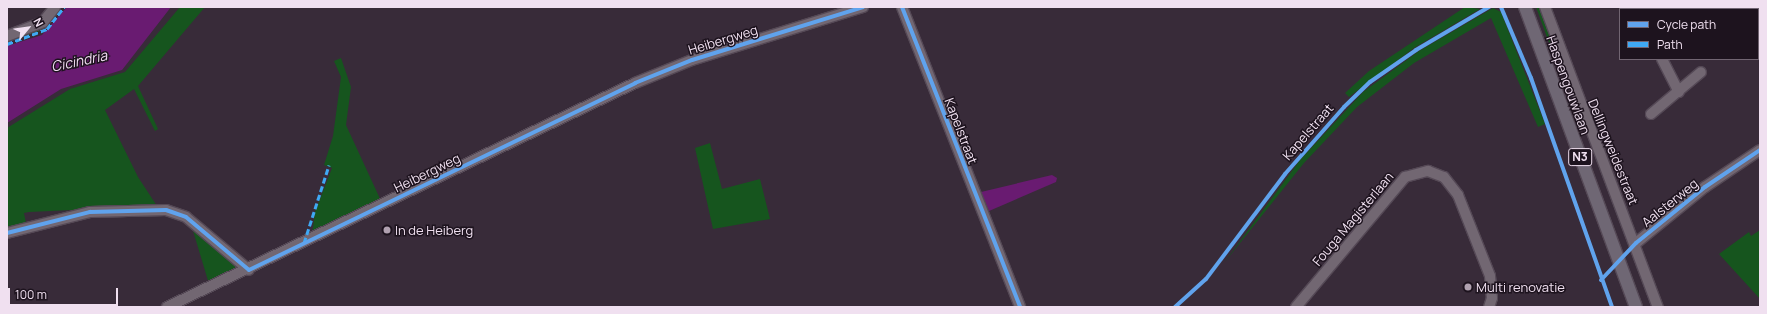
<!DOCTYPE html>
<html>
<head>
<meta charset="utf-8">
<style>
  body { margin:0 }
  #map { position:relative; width:1767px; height:314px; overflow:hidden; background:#382b39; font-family:Manrope,sans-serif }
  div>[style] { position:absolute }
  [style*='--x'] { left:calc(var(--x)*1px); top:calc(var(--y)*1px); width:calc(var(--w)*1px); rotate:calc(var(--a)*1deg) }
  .green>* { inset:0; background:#16551e }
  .water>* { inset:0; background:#691b71 }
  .roads { filter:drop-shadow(1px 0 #554956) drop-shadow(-1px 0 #554956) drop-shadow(0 1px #554956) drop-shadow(0 -1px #554956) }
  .minor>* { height:10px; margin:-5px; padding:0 5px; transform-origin:5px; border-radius:5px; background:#726772 }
  .major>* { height:12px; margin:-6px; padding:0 6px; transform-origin:6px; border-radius:6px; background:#6f6774 }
  .quiet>* { height:3px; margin-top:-1.5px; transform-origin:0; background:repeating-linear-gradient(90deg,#3fa9f5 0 6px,transparent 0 9px) }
  .cycleway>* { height:4px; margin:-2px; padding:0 2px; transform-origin:2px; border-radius:2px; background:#60a3ed }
  .dots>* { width:11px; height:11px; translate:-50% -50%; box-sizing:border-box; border:2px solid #1d131e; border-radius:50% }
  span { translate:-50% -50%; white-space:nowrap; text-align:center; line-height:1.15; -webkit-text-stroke:3px #1d131e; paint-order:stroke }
  .shield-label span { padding:1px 3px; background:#1d131e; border:1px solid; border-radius:3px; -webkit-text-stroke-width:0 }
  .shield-label { font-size:12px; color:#f0e0f0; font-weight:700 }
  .street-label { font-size:13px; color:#f0e0f0 }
  .poi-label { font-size:13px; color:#f0e0f0 }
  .left { translate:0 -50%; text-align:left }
  .water-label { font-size:14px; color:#f2dcf3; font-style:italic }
  .frame { position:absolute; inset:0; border:8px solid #f0e0f0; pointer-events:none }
  .legend { position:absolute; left:1619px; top:8px; width:140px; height:52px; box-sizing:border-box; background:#1d131e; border:1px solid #716572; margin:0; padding:5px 7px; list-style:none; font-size:12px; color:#f0e0f0 }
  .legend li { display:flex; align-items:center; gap:8px; height:20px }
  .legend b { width:20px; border:1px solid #716572 }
  .north { position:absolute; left:8px; top:8px; width:40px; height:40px; -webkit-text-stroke:3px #1d131e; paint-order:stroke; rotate:61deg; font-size:11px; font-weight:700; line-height:16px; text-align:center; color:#f0e0f0 }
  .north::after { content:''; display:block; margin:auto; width:14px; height:18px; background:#f0e0f0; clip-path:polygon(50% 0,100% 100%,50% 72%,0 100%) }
  .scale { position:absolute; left:8px; top:288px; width:110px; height:18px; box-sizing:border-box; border:2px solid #f0e0f0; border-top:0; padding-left:5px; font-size:12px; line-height:14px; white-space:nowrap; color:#f0e0f0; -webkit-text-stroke:3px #1d131e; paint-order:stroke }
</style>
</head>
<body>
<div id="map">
  <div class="green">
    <div style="clip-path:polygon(58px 7px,62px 7px,54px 19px,40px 31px,7px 42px,7px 37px,32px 30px)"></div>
    <div style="clip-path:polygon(180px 7px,205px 7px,138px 86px,158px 129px,155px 131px,134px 89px,105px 110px,138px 177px,157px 206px,29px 212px,24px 213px,26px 223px,7px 228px,7px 128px,70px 89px,125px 72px)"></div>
    <div style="clip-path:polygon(1465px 7px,1480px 9px,1414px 48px,1349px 97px,1345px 93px,1369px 71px)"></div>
    <div style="clip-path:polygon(1536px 7px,1542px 7px,1557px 50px,1552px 51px)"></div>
    <div style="clip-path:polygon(1493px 8px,1501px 12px,1545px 124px,1538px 127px,1491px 18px,1414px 63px,1357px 107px,1304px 163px,1224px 263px,1300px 160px,1363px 92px,1419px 51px)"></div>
    <div style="clip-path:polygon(341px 58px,351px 87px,346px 125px,382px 203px,312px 235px,315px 212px,332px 168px,324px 165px,333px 136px,341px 77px,334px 61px)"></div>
    <div style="clip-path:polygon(710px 143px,722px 189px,760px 179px,770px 219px,713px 229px,695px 148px)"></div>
    <div style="clip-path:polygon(191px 224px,243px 267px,209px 284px)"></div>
    <div style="clip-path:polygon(1760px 230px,1760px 299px,1719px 254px,1749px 232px,1751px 236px)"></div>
  </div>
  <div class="water">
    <div style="clip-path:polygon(67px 7px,171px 7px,122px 70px,61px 89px,7px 123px,7px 46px,42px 35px)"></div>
    <div style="clip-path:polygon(1052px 175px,1057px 178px,1056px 182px,989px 211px,981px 192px)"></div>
  </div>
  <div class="roads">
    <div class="minor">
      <div style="--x:902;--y:7;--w:322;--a:68.5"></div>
      <div style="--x:1545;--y:7;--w:321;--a:69.4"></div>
      <div style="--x:1636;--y:7;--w:2;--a:63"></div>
      <div style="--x:1725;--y:9;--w:4;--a:-27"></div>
      <div style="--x:7;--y:36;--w:39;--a:-21"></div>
      <div style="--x:43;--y:22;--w:19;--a:-51"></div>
      <div style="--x:1662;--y:59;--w:37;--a:63"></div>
      <div style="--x:1651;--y:114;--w:65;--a:-40"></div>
      <div style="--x:7;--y:233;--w:86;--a:-14.2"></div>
      <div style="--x:90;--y:212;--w:76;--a:-1.5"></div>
      <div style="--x:166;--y:210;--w:21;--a:19"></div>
      <div style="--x:186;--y:217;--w:82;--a:40.1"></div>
      <div style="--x:1636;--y:243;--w:89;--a:-39.1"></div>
      <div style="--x:1705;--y:187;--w:66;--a:-33.9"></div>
      <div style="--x:167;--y:307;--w:519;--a:-25.58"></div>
      <div style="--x:635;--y:83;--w:61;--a:-22"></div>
      <div style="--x:692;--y:60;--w:179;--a:-17.2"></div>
      <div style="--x:1296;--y:307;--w:170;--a:-50"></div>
      <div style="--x:1405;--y:177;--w:24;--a:-15"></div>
      <div style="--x:1428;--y:171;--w:17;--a:21"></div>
      <div style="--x:1444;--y:177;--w:23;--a:52"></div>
      <div style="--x:1458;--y:195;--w:87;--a:68.4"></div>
      <div style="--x:1490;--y:276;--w:22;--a:85"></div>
      <div style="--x:1492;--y:298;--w:9;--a:108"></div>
    </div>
    <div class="major">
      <div style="--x:1525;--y:7;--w:320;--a:69.7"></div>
    </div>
  </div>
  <div class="quiet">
    <div style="--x:7;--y:44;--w:43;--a:-20.6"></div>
    <div style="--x:47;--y:29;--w:28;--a:-52"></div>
    <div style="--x:304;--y:243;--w:82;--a:-72.2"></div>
  </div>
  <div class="cycleway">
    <div style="--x:902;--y:7;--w:322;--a:68.5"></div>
    <div style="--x:1501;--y:7;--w:77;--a:67.1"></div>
    <div style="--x:1531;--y:78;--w:243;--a:70.5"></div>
    <div style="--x:7;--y:233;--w:86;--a:-14.2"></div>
    <div style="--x:90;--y:212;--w:76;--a:-1.5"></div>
    <div style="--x:166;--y:210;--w:21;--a:19"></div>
    <div style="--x:186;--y:217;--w:82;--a:40.1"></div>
    <div style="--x:249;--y:270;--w:429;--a:-25.8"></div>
    <div style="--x:635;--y:83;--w:61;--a:-22"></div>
    <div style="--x:692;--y:60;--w:179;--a:-17.2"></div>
    <div style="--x:1601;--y:280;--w:51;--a:-46.6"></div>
    <div style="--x:1636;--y:243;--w:89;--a:-39.1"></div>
    <div style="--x:1705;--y:187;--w:66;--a:-33.9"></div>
    <div style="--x:1175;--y:307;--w:42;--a:-42.1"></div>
    <div style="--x:1206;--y:279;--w:131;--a:-53"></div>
    <div style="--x:1285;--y:174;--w:89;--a:-48.6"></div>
    <div style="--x:1344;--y:107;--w:36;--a:-44"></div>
    <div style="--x:1370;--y:82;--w:56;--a:-34.8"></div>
    <div style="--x:1416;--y:50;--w:85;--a:-30.5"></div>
  </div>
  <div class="dots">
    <div style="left:387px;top:230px;background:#b0a1b0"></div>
    <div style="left:1468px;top:287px;background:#b0a1b0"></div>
  </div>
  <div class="shield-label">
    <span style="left:1580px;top:157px">N3</span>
  </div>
  <div class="street-label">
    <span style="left:723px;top:40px;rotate:-17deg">Heibergweg</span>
    <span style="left:1568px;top:85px;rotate:70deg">Haspengouwlaan</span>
    <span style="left:961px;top:131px;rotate:69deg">Kapelstraat</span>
    <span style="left:1308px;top:132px;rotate:-49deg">Kapelstraat</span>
    <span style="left:1613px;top:152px;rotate:68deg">Dellingweidestraat</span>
    <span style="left:427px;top:173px;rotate:-26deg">Heibergweg</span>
    <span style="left:1670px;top:203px;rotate:-39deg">Aalsterweg</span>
    <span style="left:1353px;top:219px;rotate:-50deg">Fouga Magisterlaan</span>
  </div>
  <div class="poi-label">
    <span class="left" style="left:395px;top:230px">In de Heiberg</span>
    <span class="left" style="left:1476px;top:287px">Multi renovatie</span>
  </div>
  <div class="water-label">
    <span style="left:79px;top:61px;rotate:-12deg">Cicindria</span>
  </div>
  <div class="frame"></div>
  <ul class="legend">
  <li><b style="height:5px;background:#60a3ed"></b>Cycle path</li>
  <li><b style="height:5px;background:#3fa9f5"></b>Path</li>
  </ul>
  <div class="north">N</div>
  <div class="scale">100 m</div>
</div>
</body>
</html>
